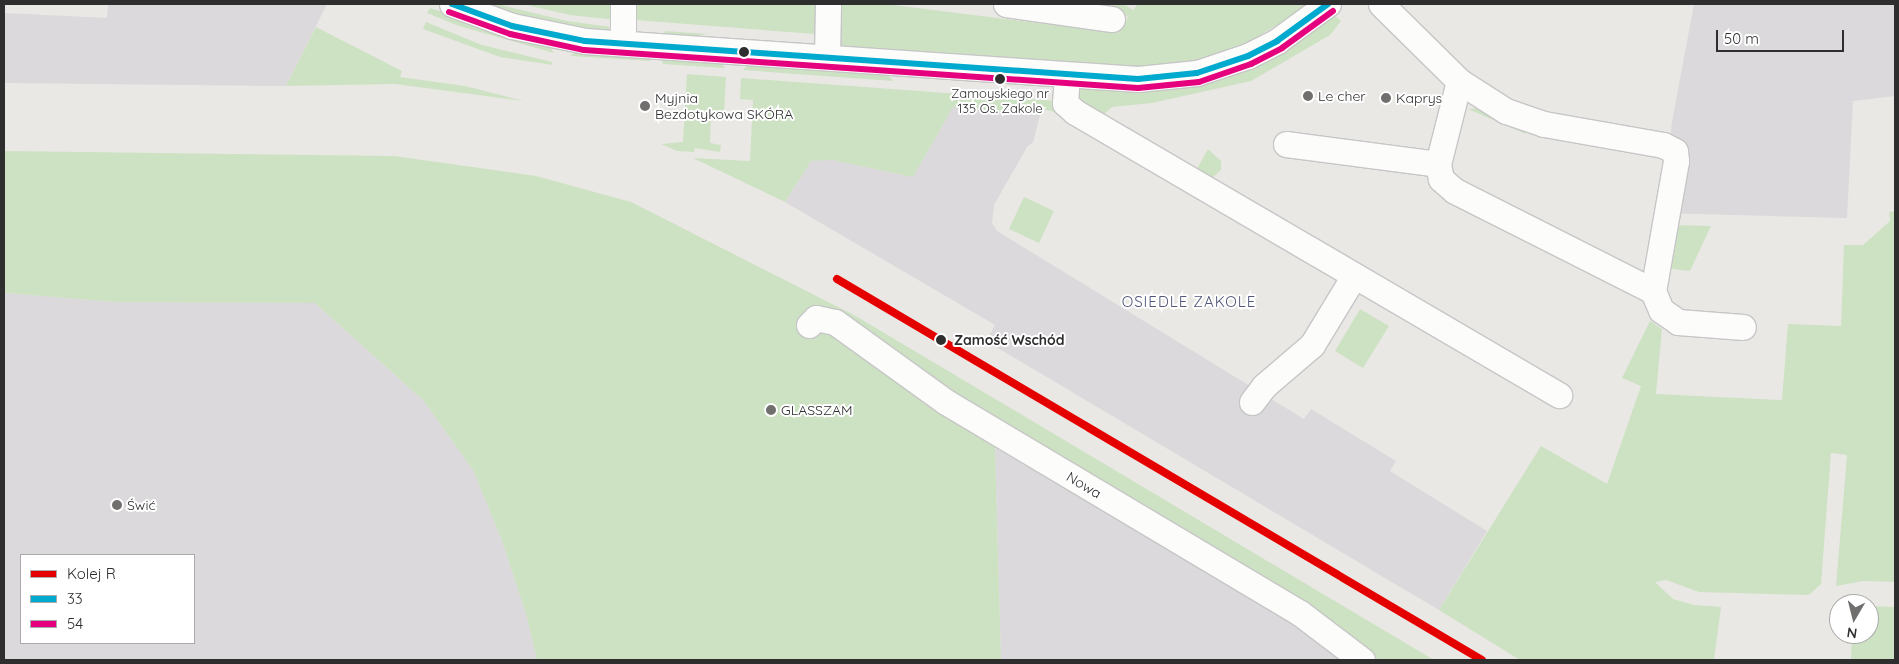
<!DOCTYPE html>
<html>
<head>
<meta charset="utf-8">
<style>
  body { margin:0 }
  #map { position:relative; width:1899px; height:664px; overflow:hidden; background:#eae8e5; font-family:Quicksand,sans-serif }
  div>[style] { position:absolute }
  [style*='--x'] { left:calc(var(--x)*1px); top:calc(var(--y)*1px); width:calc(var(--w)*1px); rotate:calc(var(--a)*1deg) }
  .industrial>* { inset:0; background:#dbd9db }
  .green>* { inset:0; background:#cde2c2 }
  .roads { filter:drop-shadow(1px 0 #c7c6c7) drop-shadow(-1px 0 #c7c6c7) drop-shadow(0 1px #c7c6c7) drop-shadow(0 -1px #c7c6c7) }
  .minor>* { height:25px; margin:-12.5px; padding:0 12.5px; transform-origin:12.5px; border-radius:12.5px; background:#fcfcfb }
  .bus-1>* { height:6px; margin:-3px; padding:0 3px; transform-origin:3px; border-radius:3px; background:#00a9ce }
  .bus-2>* { height:6px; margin:-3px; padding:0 3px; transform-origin:3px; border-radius:3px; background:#e5007d }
  .rail-1>* { height:8px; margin:-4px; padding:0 4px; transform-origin:4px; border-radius:4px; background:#e50000 }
  .dots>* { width:14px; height:14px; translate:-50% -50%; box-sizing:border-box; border:2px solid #fff; border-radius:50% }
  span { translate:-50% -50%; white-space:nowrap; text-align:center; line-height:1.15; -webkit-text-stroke:4px #fff; paint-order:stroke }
  .bus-label { font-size:13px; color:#2e2e2e }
  .poi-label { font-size:14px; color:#2e2e2e }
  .left { translate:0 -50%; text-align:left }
  .stop-label { font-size:14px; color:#2e2e2e; font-weight:700 }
  .street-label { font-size:14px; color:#2e2e2e }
  .neighbourhood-label { font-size:15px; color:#52587a; letter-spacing:1px }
  .frame { position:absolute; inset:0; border:5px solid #2e2e2e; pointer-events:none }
  .legend { position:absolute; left:20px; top:554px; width:175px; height:90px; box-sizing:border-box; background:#fff; border:1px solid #ababab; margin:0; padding:6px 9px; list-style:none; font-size:15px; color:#2e2e2e }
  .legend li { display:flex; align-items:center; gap:10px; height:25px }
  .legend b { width:25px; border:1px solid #ababab }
  .north { position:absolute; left:1829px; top:594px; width:50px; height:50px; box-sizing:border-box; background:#fff; border:1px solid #ababab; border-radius:50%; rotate:188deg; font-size:14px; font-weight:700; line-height:20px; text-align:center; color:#2e2e2e }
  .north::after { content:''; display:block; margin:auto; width:18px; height:22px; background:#706f6e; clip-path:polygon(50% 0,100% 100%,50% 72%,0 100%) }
  .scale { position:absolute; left:1716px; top:30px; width:128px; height:22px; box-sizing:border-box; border:2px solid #2e2e2e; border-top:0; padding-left:6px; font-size:15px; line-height:18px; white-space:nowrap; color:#2e2e2e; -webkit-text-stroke:4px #fff; paint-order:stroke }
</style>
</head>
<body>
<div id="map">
  <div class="industrial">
    <div style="clip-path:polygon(108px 4px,327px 4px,286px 86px,4px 83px,4px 13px,107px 18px)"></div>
    <div style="clip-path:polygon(1694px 4px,1895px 4px,1895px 96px,1853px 101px,1847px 218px,1661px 213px,1672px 122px)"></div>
    <div style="clip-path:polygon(953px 107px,1040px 115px,1033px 142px,1027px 147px,994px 205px,992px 223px,997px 231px,1304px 419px,1311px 409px,1396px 461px,1390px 471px,1487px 531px,1439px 610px,986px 341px,995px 325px,785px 202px,811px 161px,832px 160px,913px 177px)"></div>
    <div style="clip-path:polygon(evenodd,4px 293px,117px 302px,315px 303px,424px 401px,473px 470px,501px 538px,527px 617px,537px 660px,4px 660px,4px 293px,21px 555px,194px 555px,194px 643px,21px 643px,21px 555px)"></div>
    <div style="clip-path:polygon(995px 448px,1256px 599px,1350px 660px,1001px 660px)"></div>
  </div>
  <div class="green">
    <div style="clip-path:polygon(476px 4px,496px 4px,567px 21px,611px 27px,605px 31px,559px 27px)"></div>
    <div style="clip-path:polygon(522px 4px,617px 4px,616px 20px,570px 15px)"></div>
    <div style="clip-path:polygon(633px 4px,821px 4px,815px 34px,635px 20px)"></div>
    <div style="clip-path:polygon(837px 4px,885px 4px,1118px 33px,1128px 17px,1110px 4px,1124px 4px,1133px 10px,1138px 4px,1311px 4px,1239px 48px,1185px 64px,1132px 68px,837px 47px)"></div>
    <div style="clip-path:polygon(430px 8px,547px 44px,554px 53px,459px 26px,427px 13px)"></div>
    <div style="clip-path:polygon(1332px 13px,1341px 21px,1330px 35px,1251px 81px,1152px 103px,1112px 107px,1100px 118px,1078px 106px,1077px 92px,1081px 89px,1141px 89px)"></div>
    <div style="clip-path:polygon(426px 22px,482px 45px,552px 62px,553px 65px,500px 57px,423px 29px)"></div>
    <div style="clip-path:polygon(316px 27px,402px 71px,400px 77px,465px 86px,524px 101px,395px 84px,286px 86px)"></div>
    <div style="clip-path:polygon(665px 31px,708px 34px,683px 38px,663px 37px)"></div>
    <div style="clip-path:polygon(579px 50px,651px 55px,650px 61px,570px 56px)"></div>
    <div style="clip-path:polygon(662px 56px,720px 62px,725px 68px,663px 64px)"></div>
    <div style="clip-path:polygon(748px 64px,888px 74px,893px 81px,743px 70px)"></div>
    <div style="clip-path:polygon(687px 74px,726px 77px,724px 114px,722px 117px,711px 118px,710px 143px,721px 145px,720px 152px,695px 148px,694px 152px,677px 151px,661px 144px,683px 142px)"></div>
    <div style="clip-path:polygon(741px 78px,1057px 101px,1055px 112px,1042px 109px,1040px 115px,953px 107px,913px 177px,832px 160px,811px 161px,785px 202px,693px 158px,750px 161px,753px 100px,740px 99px)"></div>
    <div style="clip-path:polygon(1477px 108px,1523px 127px,1526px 134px,1468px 109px)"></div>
    <div style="clip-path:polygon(1208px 149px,1221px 161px,1221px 170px,1212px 178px,1194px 174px)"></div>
    <div style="clip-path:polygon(4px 151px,394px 156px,536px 176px,631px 202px,854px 315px,1434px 660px,1369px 660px,1003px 431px,995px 448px,1001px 660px,537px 660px,527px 617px,501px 538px,473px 470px,424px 401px,315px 303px,117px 302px,4px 293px)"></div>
    <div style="clip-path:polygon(1024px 197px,1054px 211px,1039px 243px,1009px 229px)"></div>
    <div style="clip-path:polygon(1895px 211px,1895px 582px,1863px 581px,1836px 586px,1847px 455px,1831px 453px,1821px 584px,1809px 595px,1699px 592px,1666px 580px,1655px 582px,1673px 599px,1694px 605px,1721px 607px,1714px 660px,1520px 660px,1439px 610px,1541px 446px,1607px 484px,1641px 386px,1622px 378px,1650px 321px,1662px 329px,1656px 394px,1782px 400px,1788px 324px,1841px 326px,1844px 245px,1863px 245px,1890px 221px,1889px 212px)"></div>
    <div style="clip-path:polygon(1674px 225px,1711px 226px,1690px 271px,1673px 269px,1665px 263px)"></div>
    <div style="clip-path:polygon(1360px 309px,1389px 326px,1363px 368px,1335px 351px)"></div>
    <div style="clip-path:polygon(1869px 606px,1895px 607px,1895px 660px,1851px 660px,1852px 634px,1869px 634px)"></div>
  </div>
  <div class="roads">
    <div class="minor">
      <div style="--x:452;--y:4;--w:64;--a:20.1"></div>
      <div style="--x:512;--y:26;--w:75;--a:11.6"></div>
      <div style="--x:585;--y:41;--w:554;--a:3.93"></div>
      <div style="--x:1138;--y:79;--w:59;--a:-5.8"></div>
      <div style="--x:1197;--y:73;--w:54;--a:-18.4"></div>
      <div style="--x:1248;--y:56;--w:33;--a:-27"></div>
      <div style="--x:1277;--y:41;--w:63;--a:-36"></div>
      <div style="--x:1006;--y:4;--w:107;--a:8.1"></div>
      <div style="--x:1381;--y:4;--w:110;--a:44.6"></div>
      <div style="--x:1459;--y:81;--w:56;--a:32.6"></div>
      <div style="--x:1506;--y:111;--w:40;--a:18.9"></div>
      <div style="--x:1544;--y:124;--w:121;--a:10"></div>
      <div style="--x:1663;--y:145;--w:13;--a:27"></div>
      <div style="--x:1675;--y:151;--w:10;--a:84"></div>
      <div style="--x:1676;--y:161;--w:132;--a:100"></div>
      <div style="--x:1653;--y:291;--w:21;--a:67"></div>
      <div style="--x:1661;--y:310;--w:21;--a:35"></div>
      <div style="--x:1678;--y:322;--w:65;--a:4.4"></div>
      <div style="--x:623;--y:43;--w:39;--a:-90"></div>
      <div style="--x:827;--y:57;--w:53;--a:-88.9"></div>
      <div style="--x:1067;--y:75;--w:28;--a:94"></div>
      <div style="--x:1065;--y:103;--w:13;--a:42"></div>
      <div style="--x:1075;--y:112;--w:561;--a:30.32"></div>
      <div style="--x:1459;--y:81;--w:86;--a:104.2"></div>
      <div style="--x:1438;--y:164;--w:15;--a:79"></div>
      <div style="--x:1441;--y:179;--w:18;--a:41"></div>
      <div style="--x:1455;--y:191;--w:222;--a:26.8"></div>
      <div style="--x:1286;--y:144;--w:153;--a:7.5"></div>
      <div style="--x:809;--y:325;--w:10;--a:-45"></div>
      <div style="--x:816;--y:318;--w:19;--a:12"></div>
      <div style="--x:835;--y:322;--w:137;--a:35.8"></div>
      <div style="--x:946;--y:402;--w:412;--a:30.8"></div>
      <div style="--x:1300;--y:613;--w:78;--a:37.2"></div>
      <div style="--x:1252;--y:402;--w:20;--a:-53"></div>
      <div style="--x:1264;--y:386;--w:63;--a:-40.5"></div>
      <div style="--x:1312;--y:345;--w:81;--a:-58.7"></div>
    </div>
  </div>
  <div class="bus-1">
    <div style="--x:452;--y:4;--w:64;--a:20.1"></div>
    <div style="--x:512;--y:26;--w:75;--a:11.6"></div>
    <div style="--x:585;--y:41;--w:554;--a:3.93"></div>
    <div style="--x:1138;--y:79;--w:59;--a:-5.8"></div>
    <div style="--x:1197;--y:73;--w:54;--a:-18.4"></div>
    <div style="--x:1248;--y:56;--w:33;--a:-27"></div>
    <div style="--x:1277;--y:41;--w:63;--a:-36"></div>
  </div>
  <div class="bus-2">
    <div style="--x:449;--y:12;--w:65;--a:19.8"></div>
    <div style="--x:510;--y:34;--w:76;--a:12.2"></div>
    <div style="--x:584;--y:50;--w:555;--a:3.92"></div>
    <div style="--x:1138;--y:88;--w:61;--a:-5.6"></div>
    <div style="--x:1199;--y:82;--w:55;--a:-19.1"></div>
    <div style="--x:1251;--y:64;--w:35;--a:-27"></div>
    <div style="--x:1282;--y:48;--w:63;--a:-36"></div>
  </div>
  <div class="rail-1">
    <div style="--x:837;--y:279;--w:749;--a:30.57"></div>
  </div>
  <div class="dots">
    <div style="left:744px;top:52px;background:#2e2e2e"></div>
    <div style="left:1000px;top:79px;background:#2e2e2e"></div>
    <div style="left:1308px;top:96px;background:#706f6e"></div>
    <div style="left:1386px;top:98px;background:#706f6e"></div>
    <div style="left:645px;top:106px;background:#706f6e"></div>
    <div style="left:941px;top:340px;background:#2e2e2e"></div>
    <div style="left:771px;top:410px;background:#706f6e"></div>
    <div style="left:117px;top:505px;background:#706f6e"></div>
  </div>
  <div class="bus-label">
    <span style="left:1000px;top:101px">Zamoyskiego nr<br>135 Os. Zakole</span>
  </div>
  <div class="poi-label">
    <span class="left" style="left:1318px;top:96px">Le cher</span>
    <span class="left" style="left:655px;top:106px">Myjnia<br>Bezdotykowa SKÓRA</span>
    <span class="left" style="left:1396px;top:98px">Kaprys</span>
    <span class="left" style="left:781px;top:410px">GLASSZAM</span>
    <span class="left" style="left:127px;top:505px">Świć</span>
  </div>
  <div class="stop-label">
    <span class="left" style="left:954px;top:340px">Zamość Wschód</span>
  </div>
  <div class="street-label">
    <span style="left:1084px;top:485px;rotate:31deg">Nowa</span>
  </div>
  <div class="neighbourhood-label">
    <span style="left:1189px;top:302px">OSIEDLE ZAKOLE</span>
  </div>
  <div class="frame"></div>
  <ul class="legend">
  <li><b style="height:6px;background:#e50000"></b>Kolej R</li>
  <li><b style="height:6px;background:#00a9ce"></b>33</li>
  <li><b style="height:6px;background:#e5007d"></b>54</li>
  </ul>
  <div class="north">N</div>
  <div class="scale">50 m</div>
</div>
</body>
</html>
